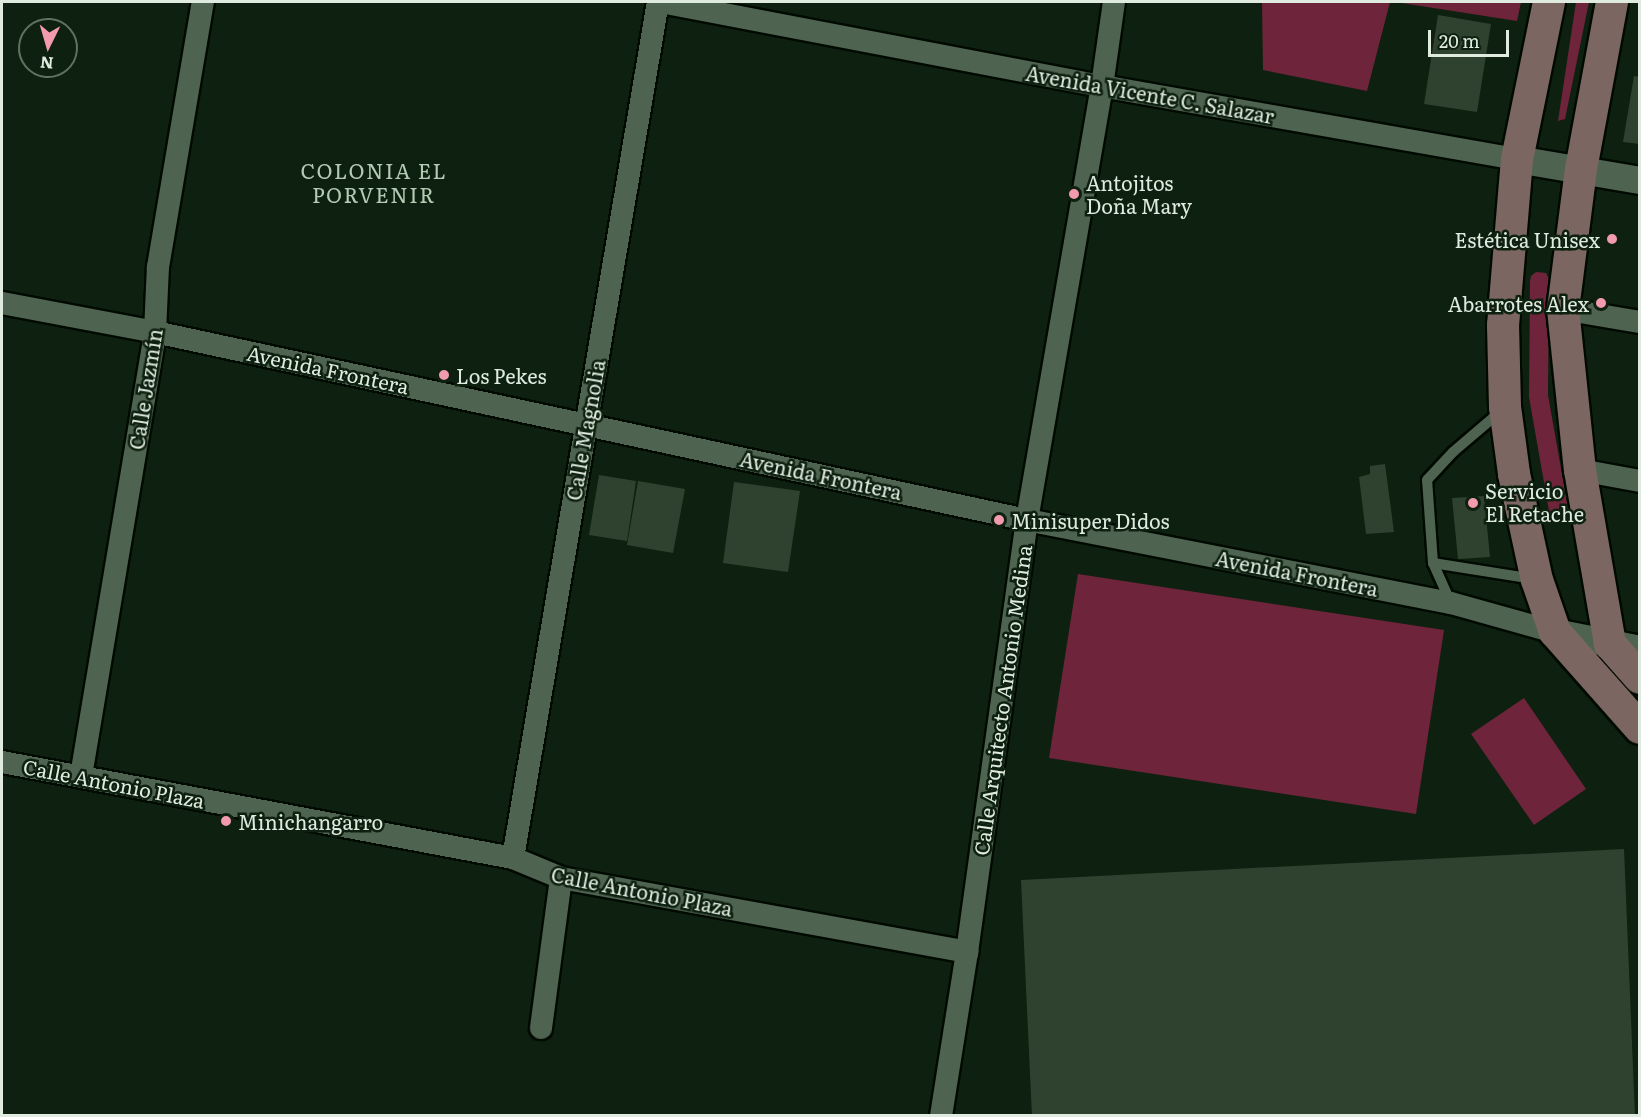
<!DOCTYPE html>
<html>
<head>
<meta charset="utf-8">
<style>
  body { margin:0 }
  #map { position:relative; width:1641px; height:1117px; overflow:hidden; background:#0e200f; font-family:Literata,serif }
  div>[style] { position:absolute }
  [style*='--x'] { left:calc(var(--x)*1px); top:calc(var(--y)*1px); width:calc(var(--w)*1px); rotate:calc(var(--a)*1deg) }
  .green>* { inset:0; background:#6e243a }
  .building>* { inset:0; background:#2f4230 }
  .roads { filter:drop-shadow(2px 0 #000a01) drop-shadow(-2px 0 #000a01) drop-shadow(0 2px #000a01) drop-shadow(0 -2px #000a01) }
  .service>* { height:10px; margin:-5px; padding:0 5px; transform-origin:5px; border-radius:5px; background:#4f6450 }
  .minor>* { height:22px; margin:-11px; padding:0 11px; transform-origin:11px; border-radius:11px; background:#4f6450 }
  .tertiary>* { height:27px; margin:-13.5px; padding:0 13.5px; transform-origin:13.5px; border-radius:13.5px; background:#4f6450 }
  .secondary>* { height:32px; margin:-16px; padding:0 16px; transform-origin:16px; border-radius:16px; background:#7c6662 }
  .dots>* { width:16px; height:16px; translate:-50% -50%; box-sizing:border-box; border:3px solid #0e200f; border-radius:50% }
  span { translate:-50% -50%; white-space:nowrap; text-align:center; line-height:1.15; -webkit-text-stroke:5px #0e200f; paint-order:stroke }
  .street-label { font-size:20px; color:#dfebdf }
  .poi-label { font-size:20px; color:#dfebdf }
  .left { translate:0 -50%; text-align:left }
  .right { translate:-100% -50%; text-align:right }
  .neighbourhood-label { font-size:21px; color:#b3cab4; letter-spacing:1.5px }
  .frame { position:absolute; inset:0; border:3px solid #dfebdf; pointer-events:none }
  .north { position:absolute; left:18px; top:18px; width:60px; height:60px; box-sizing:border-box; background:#0e200f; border:2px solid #627162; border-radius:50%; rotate:185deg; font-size:16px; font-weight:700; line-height:24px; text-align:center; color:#dfebdf }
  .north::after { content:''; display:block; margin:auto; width:21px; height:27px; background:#f29aae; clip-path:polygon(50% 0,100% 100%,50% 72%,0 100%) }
  .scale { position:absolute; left:1428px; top:30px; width:81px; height:27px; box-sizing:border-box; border:3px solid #dfebdf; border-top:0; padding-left:8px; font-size:18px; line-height:21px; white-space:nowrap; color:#dfebdf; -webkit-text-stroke:4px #0e200f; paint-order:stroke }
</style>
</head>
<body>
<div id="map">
  <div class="green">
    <div style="clip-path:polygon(1262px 2px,1390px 2px,1367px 91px,1263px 70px)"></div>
    <div style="clip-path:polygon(1395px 2px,1521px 2px,1517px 21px)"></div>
    <div style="clip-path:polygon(1576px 2px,1589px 2px,1565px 119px,1558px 121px)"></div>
    <div style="clip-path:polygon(1536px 272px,1546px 273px,1549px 279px,1548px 395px,1568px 508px,1566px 514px,1556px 518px,1550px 516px,1549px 511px,1529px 397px,1530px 281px,1531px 276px)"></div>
    <div style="clip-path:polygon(1078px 574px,1444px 630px,1416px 814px,1049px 758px)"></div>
    <div style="clip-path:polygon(1524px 698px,1586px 789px,1534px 825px,1471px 734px)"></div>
  </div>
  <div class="building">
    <div style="clip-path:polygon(1438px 15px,1491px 24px,1477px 112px,1424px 104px)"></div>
    <div style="clip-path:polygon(1634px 76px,1640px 77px,1640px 144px,1623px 142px)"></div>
    <div style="clip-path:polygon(1385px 464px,1394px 532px,1366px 534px,1359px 477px,1370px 474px,1370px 466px)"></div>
    <div style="clip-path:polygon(599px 475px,636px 481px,627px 541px,589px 535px)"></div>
    <div style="clip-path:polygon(638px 481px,685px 489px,673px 553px,627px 545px)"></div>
    <div style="clip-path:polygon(734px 482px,800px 491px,788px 572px,723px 563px)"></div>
    <div style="clip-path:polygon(1484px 496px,1490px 557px,1458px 559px,1452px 498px)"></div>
    <div style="clip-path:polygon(1624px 849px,1635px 1116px,1032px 1116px,1021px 880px)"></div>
  </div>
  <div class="roads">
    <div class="service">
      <div style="--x:1433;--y:563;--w:102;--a:9"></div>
      <div style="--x:1451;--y:603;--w:44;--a:-114.2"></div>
      <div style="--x:1433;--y:563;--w:83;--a:-94.1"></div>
      <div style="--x:1427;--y:480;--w:38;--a:-47"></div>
      <div style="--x:1453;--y:452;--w:63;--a:-40.5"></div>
    </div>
    <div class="minor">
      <div style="--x:661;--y:2;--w:449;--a:10.8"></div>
      <div style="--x:1102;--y:86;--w:421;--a:10"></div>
      <div style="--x:2;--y:303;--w:156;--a:10.7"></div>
      <div style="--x:155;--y:332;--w:892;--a:12.17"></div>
      <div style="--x:1027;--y:520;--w:432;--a:11.1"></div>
      <div style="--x:1451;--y:603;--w:108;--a:15.6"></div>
      <div style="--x:1563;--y:309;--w:78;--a:9.6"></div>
      <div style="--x:1580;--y:470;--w:61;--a:10.4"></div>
      <div style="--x:2;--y:762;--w:520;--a:10.64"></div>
      <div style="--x:513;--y:858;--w:52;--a:22.6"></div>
      <div style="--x:561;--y:878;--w:413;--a:10.3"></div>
      <div style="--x:81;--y:776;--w:450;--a:-80.5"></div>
      <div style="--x:155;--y:332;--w:65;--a:-87.4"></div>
      <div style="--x:158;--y:267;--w:269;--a:-80.4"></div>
      <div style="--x:513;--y:858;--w:868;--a:-80.39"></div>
      <div style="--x:541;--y:1028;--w:151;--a:-82.4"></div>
      <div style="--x:941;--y:1116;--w:166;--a:-81"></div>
      <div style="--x:967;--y:952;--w:436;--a:-82.1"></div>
      <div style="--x:1027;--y:520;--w:440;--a:-80.2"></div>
      <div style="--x:1102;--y:86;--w:85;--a:-81.9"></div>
    </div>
    <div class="tertiary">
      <div style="--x:1517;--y:159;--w:125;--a:9.7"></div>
      <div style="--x:1555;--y:632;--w:87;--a:11.3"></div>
    </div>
    <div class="secondary">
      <div style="--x:1549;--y:2;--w:160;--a:101.5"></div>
      <div style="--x:1517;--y:159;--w:167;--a:94.8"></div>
      <div style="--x:1503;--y:325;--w:82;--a:88.6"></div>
      <div style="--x:1505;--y:407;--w:68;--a:82.3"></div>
      <div style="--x:1514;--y:474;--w:108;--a:77.8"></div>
      <div style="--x:1537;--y:580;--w:55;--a:70.9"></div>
      <div style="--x:1555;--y:632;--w:128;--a:48.5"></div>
      <div style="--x:1612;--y:2;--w:170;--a:100.5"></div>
      <div style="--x:1581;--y:169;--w:141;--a:97.3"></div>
      <div style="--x:1563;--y:309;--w:162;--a:84"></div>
      <div style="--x:1580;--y:470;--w:177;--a:80.2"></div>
      <div style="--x:1610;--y:644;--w:45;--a:48.6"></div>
    </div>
  </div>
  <div class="dots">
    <div style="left:1074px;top:194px;background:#f29aae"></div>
    <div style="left:1612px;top:239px;background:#f29aae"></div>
    <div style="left:1601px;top:303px;background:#f29aae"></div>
    <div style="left:444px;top:375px;background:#f29aae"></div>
    <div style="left:1473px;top:503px;background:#f29aae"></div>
    <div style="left:999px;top:520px;background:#f29aae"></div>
    <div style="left:226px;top:821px;background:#f29aae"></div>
  </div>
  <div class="street-label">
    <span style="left:1150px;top:94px;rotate:10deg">Avenida Vicente C. Salazar</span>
    <span style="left:328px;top:369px;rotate:12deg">Avenida Frontera</span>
    <span style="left:145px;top:389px;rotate:-81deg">Calle Jazmín</span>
    <span style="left:585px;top:430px;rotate:-80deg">Calle Magnolia</span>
    <span style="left:821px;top:475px;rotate:12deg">Avenida Frontera</span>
    <span style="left:1297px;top:573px;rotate:11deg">Avenida Frontera</span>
    <span style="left:1002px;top:700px;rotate:-82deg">Calle Arquitecto Antonio Medina</span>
    <span style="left:114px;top:783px;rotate:11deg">Calle Antonio Plaza</span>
    <span style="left:642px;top:891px;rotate:11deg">Calle Antonio Plaza</span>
  </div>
  <div class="poi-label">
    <span class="left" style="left:1086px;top:194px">Antojitos<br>Doña Mary</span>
    <span class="right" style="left:1600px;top:239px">Estética Unisex</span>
    <span class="right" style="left:1589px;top:303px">Abarrotes Alex</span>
    <span class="left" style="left:456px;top:375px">Los Pekes</span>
    <span class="left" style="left:1485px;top:502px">Servicio<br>El Retache</span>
    <span class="left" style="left:1011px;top:520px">Minisuper Didos</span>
    <span class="left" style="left:238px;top:821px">Minichangarro</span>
  </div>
  <div class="neighbourhood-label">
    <span style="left:374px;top:182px">COLONIA EL<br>PORVENIR</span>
  </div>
  <div class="frame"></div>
  <div class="north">N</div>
  <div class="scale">20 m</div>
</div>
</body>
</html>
